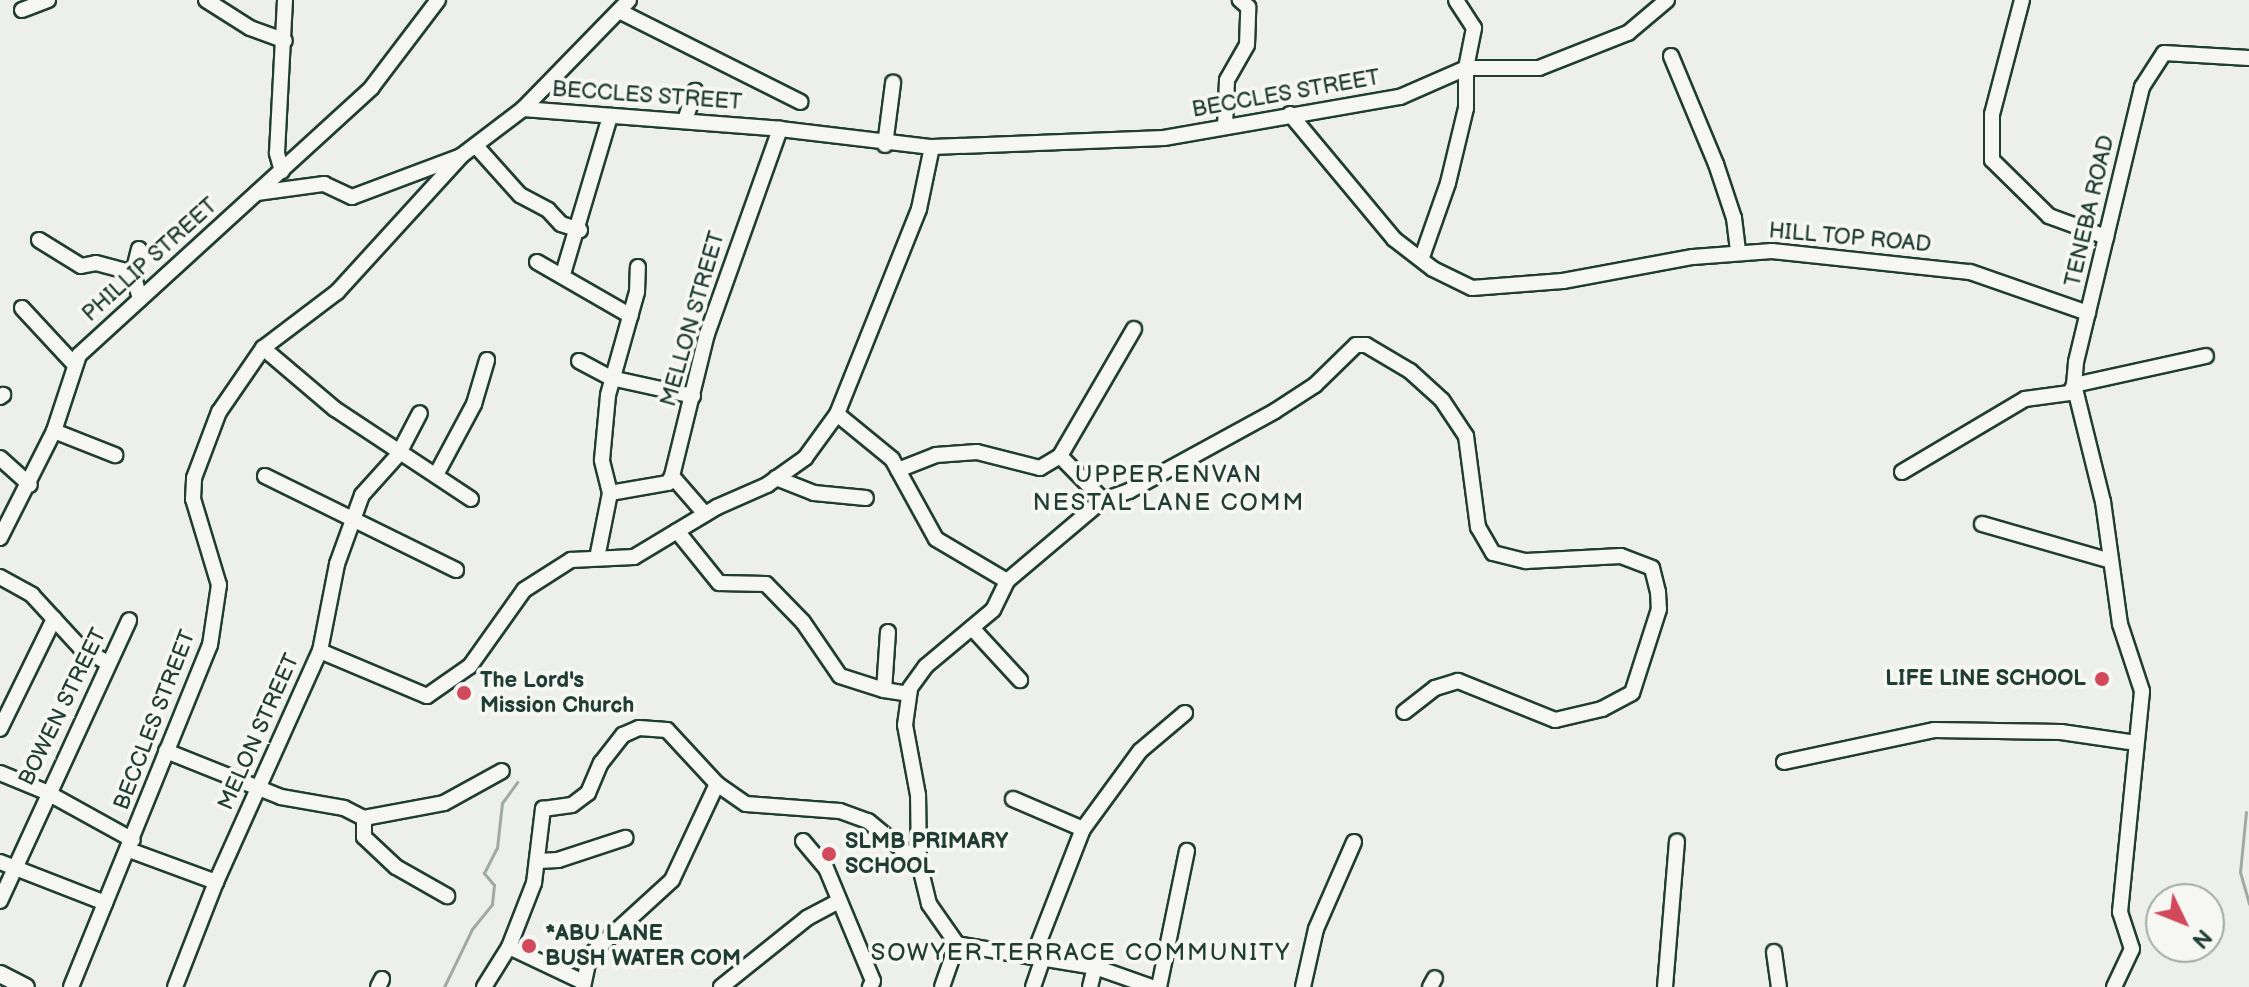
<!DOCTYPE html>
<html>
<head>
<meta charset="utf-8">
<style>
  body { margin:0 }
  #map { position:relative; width:2249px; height:987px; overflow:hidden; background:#edefea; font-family:"Balsamiq Sans",sans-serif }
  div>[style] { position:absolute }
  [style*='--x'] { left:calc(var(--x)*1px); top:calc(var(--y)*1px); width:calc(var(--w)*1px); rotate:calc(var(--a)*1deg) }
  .stream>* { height:3px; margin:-1.5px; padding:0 1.5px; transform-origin:1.5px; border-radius:1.5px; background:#9faaa4 }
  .roads { filter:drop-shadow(2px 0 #1f3d34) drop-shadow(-2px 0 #1f3d34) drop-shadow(0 2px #1f3d34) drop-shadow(0 -2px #1f3d34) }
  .minor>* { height:14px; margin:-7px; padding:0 7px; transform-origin:7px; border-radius:7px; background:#f6f6f2 }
  .major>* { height:16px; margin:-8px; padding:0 8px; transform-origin:8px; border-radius:8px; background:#f6f6f2 }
  .dots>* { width:22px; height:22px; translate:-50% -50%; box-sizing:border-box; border:4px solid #f6f6f2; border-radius:50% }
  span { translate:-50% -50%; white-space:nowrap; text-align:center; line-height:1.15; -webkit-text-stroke:8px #f6f6f2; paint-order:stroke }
  .street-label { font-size:22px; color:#1f3d34 }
  .poi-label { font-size:22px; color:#1f3d34; font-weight:700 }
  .right { translate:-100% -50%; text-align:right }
  .left { translate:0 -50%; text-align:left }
  .neighbourhood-label { font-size:24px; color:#1f3d34; letter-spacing:2px }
  .north { position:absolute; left:2145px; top:883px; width:80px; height:80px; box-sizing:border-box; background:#f6f6f2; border:2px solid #a0aca6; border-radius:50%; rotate:133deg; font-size:22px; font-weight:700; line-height:32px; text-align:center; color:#1f3d34 }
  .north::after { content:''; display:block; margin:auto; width:28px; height:36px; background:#d1495b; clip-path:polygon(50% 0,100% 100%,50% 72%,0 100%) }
</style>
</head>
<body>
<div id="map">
  <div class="stream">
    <div style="--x:2246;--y:812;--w:60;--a:95.7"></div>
    <div style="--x:2240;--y:872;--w:33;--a:74"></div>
    <div style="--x:444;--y:987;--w:64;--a:-64.2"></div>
    <div style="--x:472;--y:929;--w:32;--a:-51"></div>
    <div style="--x:492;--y:904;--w:19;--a:-84"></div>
    <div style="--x:494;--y:885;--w:16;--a:-130"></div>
    <div style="--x:484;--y:873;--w:28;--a:-63"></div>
    <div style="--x:497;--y:848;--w:45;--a:-83.7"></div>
    <div style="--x:502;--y:803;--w:26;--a:-54"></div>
  </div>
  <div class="roads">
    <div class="minor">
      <div style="--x:206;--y:0;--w:52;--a:32.5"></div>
      <div style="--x:250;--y:28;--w:37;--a:20"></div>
      <div style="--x:2022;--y:0;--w:118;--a:104.7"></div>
      <div style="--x:1992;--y:114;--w:46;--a:90"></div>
      <div style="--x:1992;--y:160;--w:80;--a:44.5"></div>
      <div style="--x:2049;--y:216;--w:61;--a:20.2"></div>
      <div style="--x:22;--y:10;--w:28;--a:-21"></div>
      <div style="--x:619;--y:11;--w:203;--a:26.6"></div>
      <div style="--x:1671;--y:56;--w:117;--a:67.4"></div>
      <div style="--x:1716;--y:164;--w:57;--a:71.6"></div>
      <div style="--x:1734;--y:218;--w:35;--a:83"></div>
      <div style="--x:523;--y:109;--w:152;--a:-45.8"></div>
      <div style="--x:1290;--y:114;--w:163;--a:50.2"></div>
      <div style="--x:1394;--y:239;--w:49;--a:37.6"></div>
      <div style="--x:1433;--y:269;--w:43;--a:26"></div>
      <div style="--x:1472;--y:288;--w:91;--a:-4.4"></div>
      <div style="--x:1563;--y:281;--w:132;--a:-10.5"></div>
      <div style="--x:1693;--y:257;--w:79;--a:-4.3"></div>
      <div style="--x:1772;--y:251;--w:199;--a:6.1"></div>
      <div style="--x:1970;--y:272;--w:125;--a:19.2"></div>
      <div style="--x:685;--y:120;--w:31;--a:-71"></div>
      <div style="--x:1225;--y:126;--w:46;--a:-87.5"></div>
      <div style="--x:1227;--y:80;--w:40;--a:-60.3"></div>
      <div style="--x:1247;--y:45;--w:38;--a:-88"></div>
      <div style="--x:1248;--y:7;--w:11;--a:-139"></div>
      <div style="--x:885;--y:145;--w:63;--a:-82.6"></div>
      <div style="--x:476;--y:146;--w:66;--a:48.1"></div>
      <div style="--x:520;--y:195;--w:32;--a:28"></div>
      <div style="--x:548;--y:210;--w:19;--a:47"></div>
      <div style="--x:561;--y:224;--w:20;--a:18"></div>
      <div style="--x:282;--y:171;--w:19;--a:-106"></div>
      <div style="--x:277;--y:153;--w:153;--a:-87"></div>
      <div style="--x:257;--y:193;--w:68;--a:-7.7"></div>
      <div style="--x:324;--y:184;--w:31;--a:25"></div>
      <div style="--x:352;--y:197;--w:116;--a:-20.6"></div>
      <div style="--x:39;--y:240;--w:49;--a:31.8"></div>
      <div style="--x:81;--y:266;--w:15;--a:-11"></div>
      <div style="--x:96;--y:263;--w:38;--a:15"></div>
      <div style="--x:139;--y:249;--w:25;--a:104"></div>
      <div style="--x:133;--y:273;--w:27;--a:75"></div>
      <div style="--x:1422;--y:257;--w:78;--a:-70.6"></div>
      <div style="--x:1448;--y:183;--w:77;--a:-76.5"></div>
      <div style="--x:1466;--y:108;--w:40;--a:-90"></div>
      <div style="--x:1466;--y:68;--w:41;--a:-78.7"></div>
      <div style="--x:1474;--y:28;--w:33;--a:-123"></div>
      <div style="--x:537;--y:262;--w:108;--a:29.9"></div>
      <div style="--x:563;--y:274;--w:165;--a:-73.4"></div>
      <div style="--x:22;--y:308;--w:76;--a:47.1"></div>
      <div style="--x:263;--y:348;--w:94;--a:40.3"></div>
      <div style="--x:335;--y:409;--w:163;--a:33.5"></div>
      <div style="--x:579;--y:361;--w:36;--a:28"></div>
      <div style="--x:611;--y:378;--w:84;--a:12.4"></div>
      <div style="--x:0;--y:397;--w:4;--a:-34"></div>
      <div style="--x:837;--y:414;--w:71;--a:39.3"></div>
      <div style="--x:892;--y:459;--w:91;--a:61.2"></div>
      <div style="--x:936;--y:539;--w:82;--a:30.6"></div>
      <div style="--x:54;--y:431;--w:66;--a:21.5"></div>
      <div style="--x:1060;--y:456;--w:62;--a:45.7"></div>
      <div style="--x:0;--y:458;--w:40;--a:42"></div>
      <div style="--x:898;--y:470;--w:41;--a:-21.5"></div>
      <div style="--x:936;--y:455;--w:41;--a:-4.2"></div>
      <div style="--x:977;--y:452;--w:65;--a:14.3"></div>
      <div style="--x:1040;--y:468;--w:23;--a:-31"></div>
      <div style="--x:1060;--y:456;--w:147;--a:-59.8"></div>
      <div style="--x:1902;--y:472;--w:143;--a:-30.7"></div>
      <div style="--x:2025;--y:399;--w:45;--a:-7.6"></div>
      <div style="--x:2070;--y:393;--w:9;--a:-63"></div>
      <div style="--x:2074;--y:385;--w:135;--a:-12.4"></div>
      <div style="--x:436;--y:475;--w:81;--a:-61.8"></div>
      <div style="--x:474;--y:404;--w:46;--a:-73.5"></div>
      <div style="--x:265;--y:476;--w:213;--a:26.2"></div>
      <div style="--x:776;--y:478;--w:41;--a:21.5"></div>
      <div style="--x:814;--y:493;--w:52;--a:5.5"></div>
      <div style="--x:610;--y:493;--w:59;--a:-9.8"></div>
      <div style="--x:668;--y:483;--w:8;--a:-60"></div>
      <div style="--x:705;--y:514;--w:50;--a:-131"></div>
      <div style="--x:672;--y:476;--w:146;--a:-76.2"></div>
      <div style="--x:707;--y:334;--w:218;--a:-70.4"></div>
      <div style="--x:1982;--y:524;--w:134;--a:16"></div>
      <div style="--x:677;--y:531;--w:67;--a:51.1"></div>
      <div style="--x:719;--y:583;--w:47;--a:1.2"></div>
      <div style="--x:766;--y:584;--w:53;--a:45.8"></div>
      <div style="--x:803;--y:622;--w:65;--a:55.6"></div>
      <div style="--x:840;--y:676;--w:46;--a:17.7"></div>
      <div style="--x:0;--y:538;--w:120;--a:-63.2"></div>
      <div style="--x:54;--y:431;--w:80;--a:-71.8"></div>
      <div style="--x:79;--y:355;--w:397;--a:-42.4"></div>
      <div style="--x:372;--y:87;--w:109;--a:-52.8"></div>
      <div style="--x:597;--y:558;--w:66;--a:-78.7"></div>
      <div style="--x:610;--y:493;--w:34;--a:-104"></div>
      <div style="--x:602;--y:460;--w:65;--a:-84.7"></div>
      <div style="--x:608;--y:395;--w:107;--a:-74.3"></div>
      <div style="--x:637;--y:292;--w:25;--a:-88"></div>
      <div style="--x:0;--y:577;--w:37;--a:29"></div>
      <div style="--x:32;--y:595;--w:71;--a:47.3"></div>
      <div style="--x:80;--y:647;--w:32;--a:30"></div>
      <div style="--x:972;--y:628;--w:71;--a:47.3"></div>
      <div style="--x:888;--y:632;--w:58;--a:93.9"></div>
      <div style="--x:884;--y:690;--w:25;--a:9"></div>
      <div style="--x:320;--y:651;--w:116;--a:22.8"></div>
      <div style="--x:427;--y:696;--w:52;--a:-34.9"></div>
      <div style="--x:470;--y:666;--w:93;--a:-54.6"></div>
      <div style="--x:524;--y:590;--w:56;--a:-32.6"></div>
      <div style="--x:571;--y:560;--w:63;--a:-2.7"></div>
      <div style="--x:634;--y:557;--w:97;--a:-31.1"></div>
      <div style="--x:717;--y:507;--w:55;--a:-23.7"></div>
      <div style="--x:767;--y:485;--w:47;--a:-35.4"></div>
      <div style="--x:805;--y:458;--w:54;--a:-54"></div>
      <div style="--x:837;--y:414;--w:221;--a:-68.2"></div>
      <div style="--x:919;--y:209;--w:63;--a:-78.2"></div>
      <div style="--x:0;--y:729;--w:123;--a:-63.9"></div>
      <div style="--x:166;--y:751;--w:124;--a:21.8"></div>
      <div style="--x:281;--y:797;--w:64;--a:9.9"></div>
      <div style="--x:344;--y:808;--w:22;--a:27"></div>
      <div style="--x:364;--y:818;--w:81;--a:-10.6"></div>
      <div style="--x:444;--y:803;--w:66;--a:-28.9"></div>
      <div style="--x:1784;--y:762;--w:153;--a:-12"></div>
      <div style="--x:1934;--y:730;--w:127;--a:0.9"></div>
      <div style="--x:2061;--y:732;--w:76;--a:8.3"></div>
      <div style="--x:0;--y:773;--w:50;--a:22.4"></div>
      <div style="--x:46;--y:792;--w:99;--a:28.9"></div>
      <div style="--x:1013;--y:799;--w:76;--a:23.2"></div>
      <div style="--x:364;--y:818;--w:19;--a:90"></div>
      <div style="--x:364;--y:837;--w:44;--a:43.2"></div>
      <div style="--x:396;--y:867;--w:59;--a:29.6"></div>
      <div style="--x:803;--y:841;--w:35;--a:50"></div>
      <div style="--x:826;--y:868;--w:122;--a:67.4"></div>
      <div style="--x:873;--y:981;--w:7;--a:117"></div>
      <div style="--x:129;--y:850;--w:93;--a:20.2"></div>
      <div style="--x:538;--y:861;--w:20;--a:-3"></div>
      <div style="--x:558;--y:860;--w:71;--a:-18.2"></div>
      <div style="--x:0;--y:862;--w:113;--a:21.3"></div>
      <div style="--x:0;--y:901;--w:309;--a:-65.3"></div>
      <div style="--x:509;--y:947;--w:80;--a:25.3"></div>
      <div style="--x:1774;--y:952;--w:35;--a:82"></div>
      <div style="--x:1033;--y:957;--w:77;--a:-170.3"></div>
      <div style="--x:957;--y:944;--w:49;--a:-125"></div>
      <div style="--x:929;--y:904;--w:42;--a:-103.7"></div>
      <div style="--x:919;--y:863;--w:68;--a:-90.8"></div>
      <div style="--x:918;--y:795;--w:71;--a:-100.5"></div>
      <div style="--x:905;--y:725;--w:37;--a:-82"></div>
      <div style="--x:910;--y:688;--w:27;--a:-54"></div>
      <div style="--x:926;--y:666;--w:87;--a:-39.9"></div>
      <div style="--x:993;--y:610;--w:32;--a:-64"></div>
      <div style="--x:1007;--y:581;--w:126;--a:-40.2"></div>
      <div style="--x:1103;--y:500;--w:28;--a:-19"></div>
      <div style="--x:1129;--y:491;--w:166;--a:-28.7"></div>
      <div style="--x:1275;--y:411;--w:48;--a:-33"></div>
      <div style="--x:1315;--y:385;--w:57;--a:-44.3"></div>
      <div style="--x:1356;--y:345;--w:10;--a:0"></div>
      <div style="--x:1366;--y:345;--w:51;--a:30.6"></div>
      <div style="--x:1410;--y:371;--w:43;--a:42.2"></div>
      <div style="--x:1442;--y:400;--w:43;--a:56.3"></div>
      <div style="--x:1466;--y:436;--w:92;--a:82.5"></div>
      <div style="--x:1478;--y:527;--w:30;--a:60"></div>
      <div style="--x:1493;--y:553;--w:34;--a:14"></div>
      <div style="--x:1526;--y:561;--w:95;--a:-3"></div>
      <div style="--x:1621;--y:556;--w:33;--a:21"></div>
      <div style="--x:1652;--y:568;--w:25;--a:76"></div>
      <div style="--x:1658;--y:592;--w:17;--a:87"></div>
      <div style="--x:1659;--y:609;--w:88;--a:107.8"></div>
      <div style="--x:1632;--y:693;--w:34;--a:152"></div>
      <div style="--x:1602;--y:709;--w:48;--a:166.8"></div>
      <div style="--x:1555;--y:720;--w:105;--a:-158.1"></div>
      <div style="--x:1458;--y:681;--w:24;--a:163"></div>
      <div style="--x:1435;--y:688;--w:39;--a:142"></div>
      <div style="--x:71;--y:987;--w:369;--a:-67.9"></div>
      <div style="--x:210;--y:645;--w:61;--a:-81.5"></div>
      <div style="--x:219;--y:585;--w:90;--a:-106.8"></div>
      <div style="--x:193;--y:499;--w:21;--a:-87"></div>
      <div style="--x:194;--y:478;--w:71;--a:-69.3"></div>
      <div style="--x:219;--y:412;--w:78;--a:-55.5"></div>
      <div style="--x:263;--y:348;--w:93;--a:-37.1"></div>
      <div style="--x:337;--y:292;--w:184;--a:-47.6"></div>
      <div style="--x:461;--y:156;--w:78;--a:-37.2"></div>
      <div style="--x:523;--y:109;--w:258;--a:4.4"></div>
      <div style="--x:780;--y:129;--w:153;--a:6.8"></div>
      <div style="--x:932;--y:147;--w:232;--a:-2.2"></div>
      <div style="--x:1164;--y:138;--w:240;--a:-9.9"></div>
      <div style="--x:1400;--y:97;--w:72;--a:-23.7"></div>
      <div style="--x:1466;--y:68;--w:73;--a:0"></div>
      <div style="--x:1539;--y:68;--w:96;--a:-21.5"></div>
      <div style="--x:1628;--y:33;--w:51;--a:-40.2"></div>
      <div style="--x:175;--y:987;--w:113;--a:-68.7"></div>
      <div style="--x:216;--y:882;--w:253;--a:-65.8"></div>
      <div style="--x:320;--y:651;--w:89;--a:-78.9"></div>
      <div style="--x:337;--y:564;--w:73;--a:-70.1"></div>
      <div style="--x:362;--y:495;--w:54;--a:-48"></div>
      <div style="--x:398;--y:455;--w:47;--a:-62.4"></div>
      <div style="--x:378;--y:987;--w:9;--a:-63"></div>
      <div style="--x:484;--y:987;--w:47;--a:-58"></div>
      <div style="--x:509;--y:947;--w:69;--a:-68.7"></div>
      <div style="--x:534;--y:883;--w:75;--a:-83.1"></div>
      <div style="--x:543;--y:809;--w:29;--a:-8"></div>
      <div style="--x:572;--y:805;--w:20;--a:-37"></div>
      <div style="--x:588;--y:793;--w:33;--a:-67"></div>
      <div style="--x:601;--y:763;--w:36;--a:-52"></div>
      <div style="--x:623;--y:735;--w:17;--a:-24"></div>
      <div style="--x:639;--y:728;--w:28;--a:4"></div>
      <div style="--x:667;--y:730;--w:74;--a:47.2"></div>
      <div style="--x:717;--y:784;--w:35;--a:35"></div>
      <div style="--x:746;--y:804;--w:94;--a:4.3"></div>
      <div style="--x:840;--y:811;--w:30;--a:20"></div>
      <div style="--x:868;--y:821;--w:66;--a:39.5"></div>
      <div style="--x:583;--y:987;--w:33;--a:-78"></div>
      <div style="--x:590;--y:955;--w:111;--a:-42.4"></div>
      <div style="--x:672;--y:880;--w:106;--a:-64.9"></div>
      <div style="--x:721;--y:987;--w:110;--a:-38.7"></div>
      <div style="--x:807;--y:918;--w:36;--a:-28"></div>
      <div style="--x:942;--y:987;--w:46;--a:-70.8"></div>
      <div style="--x:1033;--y:987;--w:31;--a:-71"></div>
      <div style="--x:1090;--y:987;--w:21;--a:-76"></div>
      <div style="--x:1152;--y:987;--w:60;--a:-160.7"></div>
      <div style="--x:1095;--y:967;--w:63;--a:-170.8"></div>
      <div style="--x:1033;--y:957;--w:137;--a:-68.7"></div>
      <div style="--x:1083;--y:829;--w:97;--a:-53.8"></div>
      <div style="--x:1140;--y:751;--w:59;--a:-40.2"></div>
      <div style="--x:1159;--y:987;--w:139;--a:-78.4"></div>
      <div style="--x:1303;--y:987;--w:59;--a:-77.4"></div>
      <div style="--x:1316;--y:929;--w:95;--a:-66.4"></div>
      <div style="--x:1430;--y:987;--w:10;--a:-61"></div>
      <div style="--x:1665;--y:987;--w:146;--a:-85.3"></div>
      <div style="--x:2114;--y:987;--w:42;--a:-64.7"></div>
      <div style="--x:2132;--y:949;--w:39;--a:-108"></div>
      <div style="--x:2120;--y:912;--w:222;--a:-84.3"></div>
      <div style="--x:2142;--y:691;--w:71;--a:-108.2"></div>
      <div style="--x:2120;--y:624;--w:123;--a:-97.9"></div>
      <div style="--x:2103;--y:502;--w:121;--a:-103.9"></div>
      <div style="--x:2074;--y:385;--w:23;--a:-85"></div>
      <div style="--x:2076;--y:362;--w:283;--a:-76.5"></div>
      <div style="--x:2142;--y:87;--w:40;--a:-57.1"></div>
      <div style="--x:2164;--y:53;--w:85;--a:3.4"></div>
    </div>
    <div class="major">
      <div style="--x:0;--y:974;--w:29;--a:27"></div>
    </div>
  </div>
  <div class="dots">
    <div style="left:2102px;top:679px;background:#d1495b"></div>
    <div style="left:464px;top:693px;background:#d1495b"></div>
    <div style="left:829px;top:854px;background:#d1495b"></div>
    <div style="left:529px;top:946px;background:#d1495b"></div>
  </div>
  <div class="street-label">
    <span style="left:1286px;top:94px;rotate:-10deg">BECCLES STREET</span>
    <span style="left:647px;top:96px;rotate:4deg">BECCLES STREET</span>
    <span style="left:2090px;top:211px;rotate:-77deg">TENEBA ROAD</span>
    <span style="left:1850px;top:238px;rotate:5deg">HILL TOP ROAD</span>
    <span style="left:150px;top:260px;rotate:-42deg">PHILLIP STREET</span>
    <span style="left:693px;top:319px;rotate:-74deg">MELLON STREET</span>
    <span style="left:63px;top:707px;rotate:-64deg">BOWEN STREET</span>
    <span style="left:155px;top:720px;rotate:-69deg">BECCLES STREET</span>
    <span style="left:259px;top:732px;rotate:-66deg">MELON STREET</span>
  </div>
  <div class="poi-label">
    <span class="right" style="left:2086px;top:679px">LIFE LINE SCHOOL</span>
    <span class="left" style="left:480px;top:693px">The Lord's<br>Mission Church</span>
    <span class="left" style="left:845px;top:854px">SLMB PRIMARY<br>SCHOOL</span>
    <span class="left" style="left:545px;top:946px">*ABU LANE<br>BUSH WATER COM</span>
  </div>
  <div class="neighbourhood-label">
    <span style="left:1169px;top:489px">UPPER ENVAN<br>NESTAL LANE COMM</span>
    <span style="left:1081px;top:953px">SOWYER TERRACE COMMUNITY</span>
  </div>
  <div class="north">N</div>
</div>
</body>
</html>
